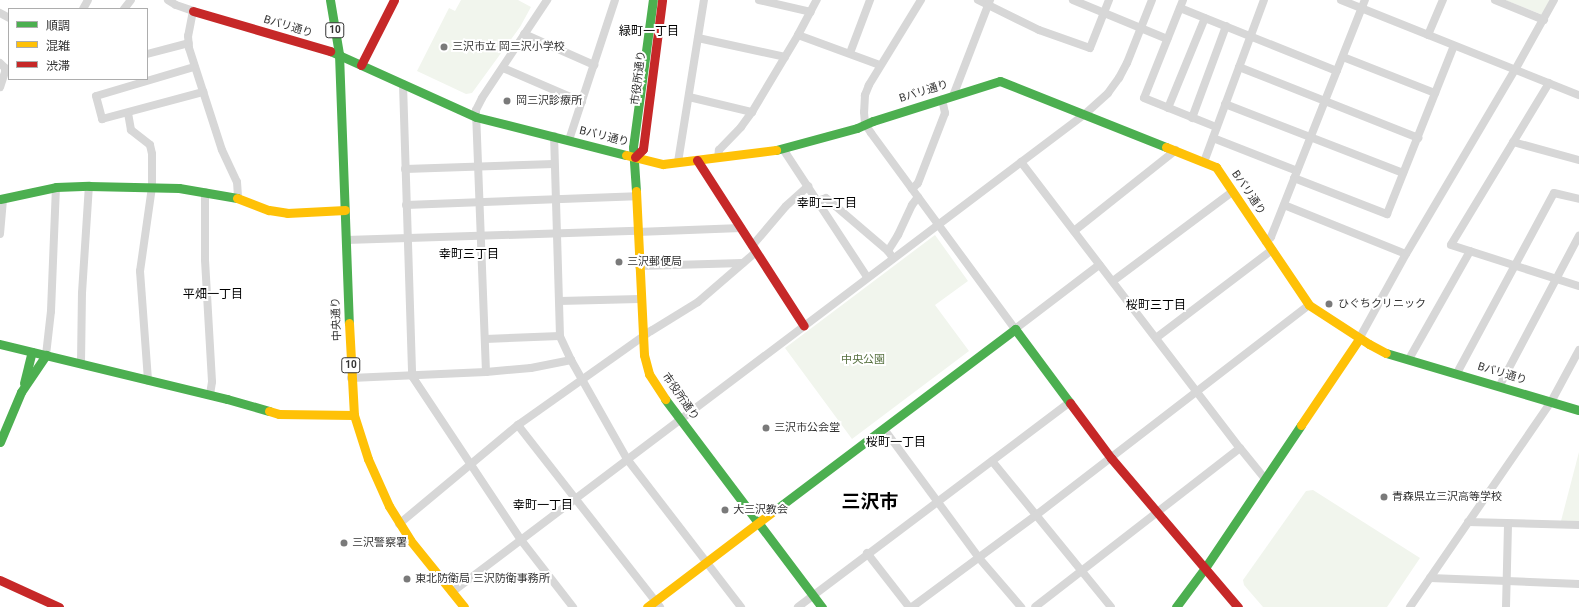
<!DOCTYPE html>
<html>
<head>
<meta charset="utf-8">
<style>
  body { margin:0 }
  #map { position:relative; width:1579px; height:607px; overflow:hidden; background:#fff; font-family:Roboto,"Noto Sans JP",sans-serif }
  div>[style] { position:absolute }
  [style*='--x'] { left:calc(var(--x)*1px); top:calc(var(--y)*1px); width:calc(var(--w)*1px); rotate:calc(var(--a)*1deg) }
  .green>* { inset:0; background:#f1f5ed }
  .street>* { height:8px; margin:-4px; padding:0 4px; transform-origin:4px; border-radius:4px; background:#d7d7d7 }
  .fast>* { height:9px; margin:-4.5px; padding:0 4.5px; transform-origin:4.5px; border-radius:4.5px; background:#4caf50 }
  .slow>* { height:9px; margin:-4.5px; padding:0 4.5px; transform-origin:4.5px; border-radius:4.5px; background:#ffc107 }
  .jam>* { height:9px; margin:-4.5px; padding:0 4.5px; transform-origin:4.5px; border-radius:4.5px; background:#c62828 }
  .dots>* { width:11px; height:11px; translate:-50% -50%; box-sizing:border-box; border:2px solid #fff; border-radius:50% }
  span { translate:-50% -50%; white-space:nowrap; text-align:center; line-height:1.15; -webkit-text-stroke:4px #fff; paint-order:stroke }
  .shield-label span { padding:1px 3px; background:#fff; border:1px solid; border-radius:3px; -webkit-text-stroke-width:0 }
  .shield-label { font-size:10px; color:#333; font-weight:700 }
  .street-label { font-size:11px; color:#333 }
  .poi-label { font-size:11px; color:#333 }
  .left { translate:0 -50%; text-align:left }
  .park-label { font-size:11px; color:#56703f }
  .neighbourhood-label { font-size:12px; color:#000 }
  .town-label { font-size:19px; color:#000; font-weight:700 }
  .legend { position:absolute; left:8px; top:8px; width:140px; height:72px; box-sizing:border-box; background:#fff; border:1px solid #adadad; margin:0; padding:5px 7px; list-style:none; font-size:12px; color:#333 }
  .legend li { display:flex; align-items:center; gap:8px; height:20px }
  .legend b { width:20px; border:1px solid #adadad }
</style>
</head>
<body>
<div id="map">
  <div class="green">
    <div style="clip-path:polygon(461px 0,518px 0,531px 7px,520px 27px,472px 93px,466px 94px,417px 71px,449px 8px,455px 11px)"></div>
    <div style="clip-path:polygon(1505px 0,1550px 0,1543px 15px)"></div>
    <div style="clip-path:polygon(935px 235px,968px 281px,935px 305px,969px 351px,852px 439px,785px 348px)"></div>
    <div style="clip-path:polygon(1579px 452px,1579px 522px,1561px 521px)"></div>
    <div style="clip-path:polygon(1313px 490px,1420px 558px,1387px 607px,1263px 607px,1244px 585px,1243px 580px,1306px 491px)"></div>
  </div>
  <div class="street">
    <div style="--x:168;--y:0;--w:9;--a:32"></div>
    <div style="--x:176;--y:5;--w:18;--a:19"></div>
    <div style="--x:193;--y:11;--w:25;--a:101"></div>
    <div style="--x:188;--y:36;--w:12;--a:85"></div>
    <div style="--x:189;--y:48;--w:107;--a:72.1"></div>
    <div style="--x:222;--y:150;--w:35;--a:65"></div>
    <div style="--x:237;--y:182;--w:16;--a:86"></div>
    <div style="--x:759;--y:0;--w:53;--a:13"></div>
    <div style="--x:921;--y:0;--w:100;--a:121.5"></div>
    <div style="--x:869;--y:85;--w:11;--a:112"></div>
    <div style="--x:865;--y:95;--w:17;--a:93"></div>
    <div style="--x:864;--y:112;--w:12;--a:85"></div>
    <div style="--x:865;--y:124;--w:11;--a:56"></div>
    <div style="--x:871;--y:133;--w:243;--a:53.7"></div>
    <div style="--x:1015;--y:329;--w:106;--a:-37.3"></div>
    <div style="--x:978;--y:0;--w:68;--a:26.2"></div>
    <div style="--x:1039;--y:30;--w:54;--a:19.4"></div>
    <div style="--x:1090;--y:48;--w:52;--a:-68.4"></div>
    <div style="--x:1073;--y:0;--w:102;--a:22.5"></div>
    <div style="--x:1183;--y:0;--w:105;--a:111.7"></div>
    <div style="--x:1144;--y:98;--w:78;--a:21.9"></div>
    <div style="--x:1341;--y:0;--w:256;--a:21.8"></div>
    <div style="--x:1495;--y:0;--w:53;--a:22.2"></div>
    <div style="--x:1180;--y:8;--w:169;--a:21.9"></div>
    <div style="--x:83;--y:9;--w:10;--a:-61"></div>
    <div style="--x:124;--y:9;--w:11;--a:-52"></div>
    <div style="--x:0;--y:13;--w:10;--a:29"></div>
    <div style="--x:524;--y:34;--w:77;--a:23.9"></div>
    <div style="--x:798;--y:35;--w:87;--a:20.1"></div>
    <div style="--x:1428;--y:35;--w:38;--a:-67"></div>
    <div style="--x:698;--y:38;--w:89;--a:12.3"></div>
    <div style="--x:850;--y:53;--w:57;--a:-69.3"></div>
    <div style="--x:147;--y:54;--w:43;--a:-14.7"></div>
    <div style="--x:1343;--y:57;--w:99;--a:21.4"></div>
    <div style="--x:0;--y:63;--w:7;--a:45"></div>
    <div style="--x:5;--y:68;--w:4;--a:90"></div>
    <div style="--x:5;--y:72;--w:16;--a:108"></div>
    <div style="--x:194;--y:67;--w:102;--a:163.5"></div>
    <div style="--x:96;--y:96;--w:24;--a:75"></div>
    <div style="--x:102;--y:119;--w:105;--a:-15"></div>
    <div style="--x:1239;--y:67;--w:193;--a:21.6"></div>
    <div style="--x:503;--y:68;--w:86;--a:23.3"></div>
    <div style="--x:1549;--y:83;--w:189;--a:121.2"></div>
    <div style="--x:1451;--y:245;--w:134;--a:17.8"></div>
    <div style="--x:403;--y:84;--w:292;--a:88.2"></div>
    <div style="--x:412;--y:376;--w:197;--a:56.4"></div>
    <div style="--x:521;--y:540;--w:85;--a:52.2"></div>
    <div style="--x:953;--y:96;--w:103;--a:-68.9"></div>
    <div style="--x:689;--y:97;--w:65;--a:13.4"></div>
    <div style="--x:1225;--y:104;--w:191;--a:21.2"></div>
    <div style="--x:1168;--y:108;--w:97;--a:-67.7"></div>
    <div style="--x:128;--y:113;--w:17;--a:80"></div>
    <div style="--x:131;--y:130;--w:24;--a:38"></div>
    <div style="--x:150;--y:145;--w:9;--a:77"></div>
    <div style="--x:152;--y:154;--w:33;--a:90"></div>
    <div style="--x:152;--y:187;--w:85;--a:98.1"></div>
    <div style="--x:140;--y:271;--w:110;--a:85.8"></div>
    <div style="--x:1192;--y:118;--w:98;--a:-69.7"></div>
    <div style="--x:1213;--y:138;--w:90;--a:21.4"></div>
    <div style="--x:569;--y:140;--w:147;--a:-71.8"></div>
    <div style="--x:1513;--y:142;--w:68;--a:15.3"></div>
    <div style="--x:783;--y:149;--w:153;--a:56.7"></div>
    <div style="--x:718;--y:157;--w:7;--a:-82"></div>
    <div style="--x:719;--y:150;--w:32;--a:-46"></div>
    <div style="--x:741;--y:127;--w:19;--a:-54"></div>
    <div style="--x:752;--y:112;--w:90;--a:-59.1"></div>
    <div style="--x:798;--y:35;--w:40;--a:-62"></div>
    <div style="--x:678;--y:162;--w:164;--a:-80.9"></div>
    <div style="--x:1021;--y:162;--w:360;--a:52.6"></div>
    <div style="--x:1240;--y:448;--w:259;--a:142.2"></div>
    <div style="--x:1204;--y:162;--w:173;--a:-69.7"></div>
    <div style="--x:405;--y:169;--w:149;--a:-1.9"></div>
    <div style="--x:1294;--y:178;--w:100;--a:21.2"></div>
    <div style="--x:1387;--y:214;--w:181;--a:-68.3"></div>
    <div style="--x:912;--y:189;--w:8;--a:-45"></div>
    <div style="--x:918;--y:183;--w:75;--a:-68.9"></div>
    <div style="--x:945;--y:113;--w:14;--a:-102"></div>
    <div style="--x:205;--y:192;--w:68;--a:90"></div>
    <div style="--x:205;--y:260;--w:122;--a:86.7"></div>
    <div style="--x:212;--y:382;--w:13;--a:99"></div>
    <div style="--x:817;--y:201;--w:9;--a:-18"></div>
    <div style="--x:826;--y:198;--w:82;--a:40.5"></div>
    <div style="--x:888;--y:251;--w:9;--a:54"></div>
    <div style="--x:406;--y:205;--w:230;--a:-2.2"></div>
    <div style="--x:1284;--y:205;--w:131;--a:21.9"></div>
    <div style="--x:1074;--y:231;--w:130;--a:-38.5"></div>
    <div style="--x:637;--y:232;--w:104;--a:-2.2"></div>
    <div style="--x:0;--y:234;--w:35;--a:-85"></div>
    <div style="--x:346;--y:240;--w:291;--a:-1.8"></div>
    <div style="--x:1266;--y:242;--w:7;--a:-45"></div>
    <div style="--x:1271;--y:237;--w:255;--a:-68.4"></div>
    <div style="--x:752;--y:246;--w:52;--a:-49.6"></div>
    <div style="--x:786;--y:206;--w:30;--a:-42"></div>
    <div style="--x:888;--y:251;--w:19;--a:-58"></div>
    <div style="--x:898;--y:235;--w:33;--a:-65"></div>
    <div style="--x:912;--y:205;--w:10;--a:-53"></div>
    <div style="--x:639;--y:266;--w:104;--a:-1.7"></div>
    <div style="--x:1113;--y:281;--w:149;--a:-36.8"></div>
    <div style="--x:559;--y:301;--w:81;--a:-1.4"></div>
    <div style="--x:1156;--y:338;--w:146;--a:-37.2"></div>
    <div style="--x:485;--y:339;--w:75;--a:-2.3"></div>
    <div style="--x:1359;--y:339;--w:97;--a:-61.1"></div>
    <div style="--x:1406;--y:254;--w:214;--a:-59.4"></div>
    <div style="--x:1515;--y:70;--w:80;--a:-60.9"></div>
    <div style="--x:46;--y:355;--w:44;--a:-83.5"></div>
    <div style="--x:51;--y:311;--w:124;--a:-87.7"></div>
    <div style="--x:1409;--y:359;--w:124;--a:-60.5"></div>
    <div style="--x:571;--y:360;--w:114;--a:60.5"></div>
    <div style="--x:627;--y:459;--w:187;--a:52.4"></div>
    <div style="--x:81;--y:363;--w:70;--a:-89.2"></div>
    <div style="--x:82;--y:293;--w:107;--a:-86.3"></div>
    <div style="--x:486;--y:372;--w:262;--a:-92.2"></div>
    <div style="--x:476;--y:110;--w:13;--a:-63"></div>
    <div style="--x:482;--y:98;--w:118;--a:-56.4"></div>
    <div style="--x:1457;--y:373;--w:204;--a:-61.7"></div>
    <div style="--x:1554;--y:193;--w:26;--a:13"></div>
    <div style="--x:351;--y:378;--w:135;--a:-2.5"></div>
    <div style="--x:486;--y:372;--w:45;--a:-5.1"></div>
    <div style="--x:531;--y:368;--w:41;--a:-11.3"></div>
    <div style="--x:571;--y:360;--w:26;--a:-115"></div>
    <div style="--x:560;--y:336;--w:200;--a:-91.7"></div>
    <div style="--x:1500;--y:385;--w:169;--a:-62.1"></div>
    <div style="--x:884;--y:429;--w:160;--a:53.6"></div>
    <div style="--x:979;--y:558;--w:65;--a:49.4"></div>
    <div style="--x:1240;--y:448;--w:40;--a:51"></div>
    <div style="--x:992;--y:461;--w:188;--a:50.8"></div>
    <div style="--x:1468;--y:522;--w:111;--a:1.5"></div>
    <div style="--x:399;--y:524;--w:155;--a:-39.8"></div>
    <div style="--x:867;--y:553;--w:68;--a:52.1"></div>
    <div style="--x:1430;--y:578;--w:149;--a:2.3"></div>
    <div style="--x:452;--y:592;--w:793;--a:-37.06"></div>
    <div style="--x:1085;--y:114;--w:31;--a:-42"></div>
    <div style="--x:1108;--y:93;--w:19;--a:-54"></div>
    <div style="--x:1119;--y:78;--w:17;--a:-62"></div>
    <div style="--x:1127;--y:63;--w:68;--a:-68.4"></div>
    <div style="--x:660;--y:607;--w:231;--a:-128"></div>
    <div style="--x:518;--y:425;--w:163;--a:-35.3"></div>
    <div style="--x:651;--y:331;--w:55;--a:-31.7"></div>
    <div style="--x:698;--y:302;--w:77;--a:-40.8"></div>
    <div style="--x:798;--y:607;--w:341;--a:-37"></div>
    <div style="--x:912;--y:607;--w:153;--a:-36.5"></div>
    <div style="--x:1035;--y:516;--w:346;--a:-37.6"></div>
    <div style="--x:1410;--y:607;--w:249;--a:-55.5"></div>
    <div style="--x:1551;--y:402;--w:59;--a:-61.7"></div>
    <div style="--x:1506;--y:607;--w:83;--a:-88.6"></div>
  </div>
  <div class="fast">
    <div style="--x:330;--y:0;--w:55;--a:80.5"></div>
    <div style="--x:339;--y:54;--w:269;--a:87.9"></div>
    <div style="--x:330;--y:51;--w:160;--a:24.3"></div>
    <div style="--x:476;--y:117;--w:155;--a:14.2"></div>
    <div style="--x:776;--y:150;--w:84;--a:-15.2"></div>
    <div style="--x:857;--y:128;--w:17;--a:-24"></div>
    <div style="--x:873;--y:121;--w:133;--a:-17.5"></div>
    <div style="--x:1000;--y:81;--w:179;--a:21.7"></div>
    <div style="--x:636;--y:191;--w:44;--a:-93.9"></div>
    <div style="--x:633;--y:147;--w:148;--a:-82.3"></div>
    <div style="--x:0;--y:199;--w:57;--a:-12.1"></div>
    <div style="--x:56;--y:187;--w:33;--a:-2"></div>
    <div style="--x:89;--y:186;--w:90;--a:1.3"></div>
    <div style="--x:179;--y:188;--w:59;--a:9.8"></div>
    <div style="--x:0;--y:344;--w:234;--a:13.6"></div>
    <div style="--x:227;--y:399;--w:44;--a:15.9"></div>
    <div style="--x:1386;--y:353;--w:201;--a:16.5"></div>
    <div style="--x:24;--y:383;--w:32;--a:-76"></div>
    <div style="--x:665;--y:399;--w:261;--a:53"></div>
    <div style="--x:0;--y:442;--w:54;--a:-67.2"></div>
    <div style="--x:21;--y:392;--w:45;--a:-56"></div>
    <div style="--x:775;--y:510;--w:301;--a:-37"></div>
    <div style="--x:1015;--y:329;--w:92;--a:53.4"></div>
    <div style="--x:1176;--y:607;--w:49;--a:-53.4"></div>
    <div style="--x:1205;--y:568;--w:172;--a:-56.1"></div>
  </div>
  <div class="slow">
    <div style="--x:1166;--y:147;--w:54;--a:21.8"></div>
    <div style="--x:1216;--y:167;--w:166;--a:56"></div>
    <div style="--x:1309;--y:305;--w:72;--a:33"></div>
    <div style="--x:1369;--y:344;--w:19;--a:28"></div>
    <div style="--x:626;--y:155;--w:38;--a:14"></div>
    <div style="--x:663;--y:164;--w:114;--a:-7.1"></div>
    <div style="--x:636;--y:191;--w:164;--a:87.2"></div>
    <div style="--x:644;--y:355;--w:20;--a:75"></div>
    <div style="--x:649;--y:374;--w:30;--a:57"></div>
    <div style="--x:237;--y:198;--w:34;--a:21"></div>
    <div style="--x:269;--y:210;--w:18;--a:9"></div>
    <div style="--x:287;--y:213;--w:58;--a:-3"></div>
    <div style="--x:349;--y:323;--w:92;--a:86.9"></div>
    <div style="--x:354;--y:415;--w:46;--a:72.3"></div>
    <div style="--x:368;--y:459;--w:51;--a:65.9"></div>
    <div style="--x:389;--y:506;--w:40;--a:58"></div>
    <div style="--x:410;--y:540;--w:86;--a:51.1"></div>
    <div style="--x:269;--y:411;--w:10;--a:17"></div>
    <div style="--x:279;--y:414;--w:75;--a:0.8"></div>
    <div style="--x:1301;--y:425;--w:104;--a:-56"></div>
    <div style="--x:647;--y:607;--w:161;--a:-37.2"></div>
  </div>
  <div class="jam">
    <div style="--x:193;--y:11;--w:143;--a:16.3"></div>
    <div style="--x:361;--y:65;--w:73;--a:-63.1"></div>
    <div style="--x:635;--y:157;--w:11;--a:-45"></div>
    <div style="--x:643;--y:149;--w:150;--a:-82.7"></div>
    <div style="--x:697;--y:160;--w:197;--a:57.2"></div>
    <div style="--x:1070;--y:403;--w:69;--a:53.3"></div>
    <div style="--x:1111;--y:458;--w:196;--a:49.6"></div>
    <div style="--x:0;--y:580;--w:65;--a:24.6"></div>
  </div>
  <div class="dots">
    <div style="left:444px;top:47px;background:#7a7a7a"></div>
    <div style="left:507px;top:101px;background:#7a7a7a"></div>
    <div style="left:619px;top:262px;background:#7a7a7a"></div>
    <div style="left:1329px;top:304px;background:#7a7a7a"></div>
    <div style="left:766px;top:428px;background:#7a7a7a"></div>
    <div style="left:1384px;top:497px;background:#7a7a7a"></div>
    <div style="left:725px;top:510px;background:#7a7a7a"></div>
    <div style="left:344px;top:543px;background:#7a7a7a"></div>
    <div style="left:407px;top:579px;background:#7a7a7a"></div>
  </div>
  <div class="shield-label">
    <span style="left:335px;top:30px">10</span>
    <span style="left:351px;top:365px">10</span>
  </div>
  <div class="street-label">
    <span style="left:288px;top:27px;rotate:17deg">Bバリ通り</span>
    <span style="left:639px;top:78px;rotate:-83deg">市役所通り</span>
    <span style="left:924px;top:92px;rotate:-17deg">Bバリ通り</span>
    <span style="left:604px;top:137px;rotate:14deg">Bバリ通り</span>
    <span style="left:1248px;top:193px;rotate:56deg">Bバリ通り</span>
    <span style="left:337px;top:319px;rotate:-92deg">中央通り</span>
    <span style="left:1502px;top:374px;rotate:17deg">Bバリ通り</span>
    <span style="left:680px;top:397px;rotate:55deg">市役所通り</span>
  </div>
  <div class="poi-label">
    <span class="left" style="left:452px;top:47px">三沢市立 岡三沢小学校</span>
    <span class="left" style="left:516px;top:101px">岡三沢診療所</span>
    <span class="left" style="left:627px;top:262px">三沢郵便局</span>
    <span class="left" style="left:1338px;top:304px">ひぐちクリニック</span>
    <span class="left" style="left:774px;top:428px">三沢市公会堂</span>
    <span class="left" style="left:1392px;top:497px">青森県立三沢高等学校</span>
    <span class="left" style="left:733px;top:510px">大三沢教会</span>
    <span class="left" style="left:352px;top:543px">三沢警察署</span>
    <span class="left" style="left:415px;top:579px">東北防衛局 三沢防衛事務所</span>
  </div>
  <div class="park-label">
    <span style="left:863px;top:360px">中央公園</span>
  </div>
  <div class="neighbourhood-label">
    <span style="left:649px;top:32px">緑町一丁目</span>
    <span style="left:827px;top:204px">幸町二丁目</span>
    <span style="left:469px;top:255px">幸町三丁目</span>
    <span style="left:213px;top:295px">平畑一丁目</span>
    <span style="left:1156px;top:306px">桜町三丁目</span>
    <span style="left:896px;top:443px">桜町一丁目</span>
    <span style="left:543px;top:506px">幸町一丁目</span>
  </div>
  <div class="town-label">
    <span style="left:870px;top:502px">三沢市</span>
  </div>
  <ul class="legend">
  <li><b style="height:5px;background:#4caf50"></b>順調</li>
  <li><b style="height:5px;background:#ffc107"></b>混雑</li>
  <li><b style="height:5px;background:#c62828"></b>渋滞</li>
  </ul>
</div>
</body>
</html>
